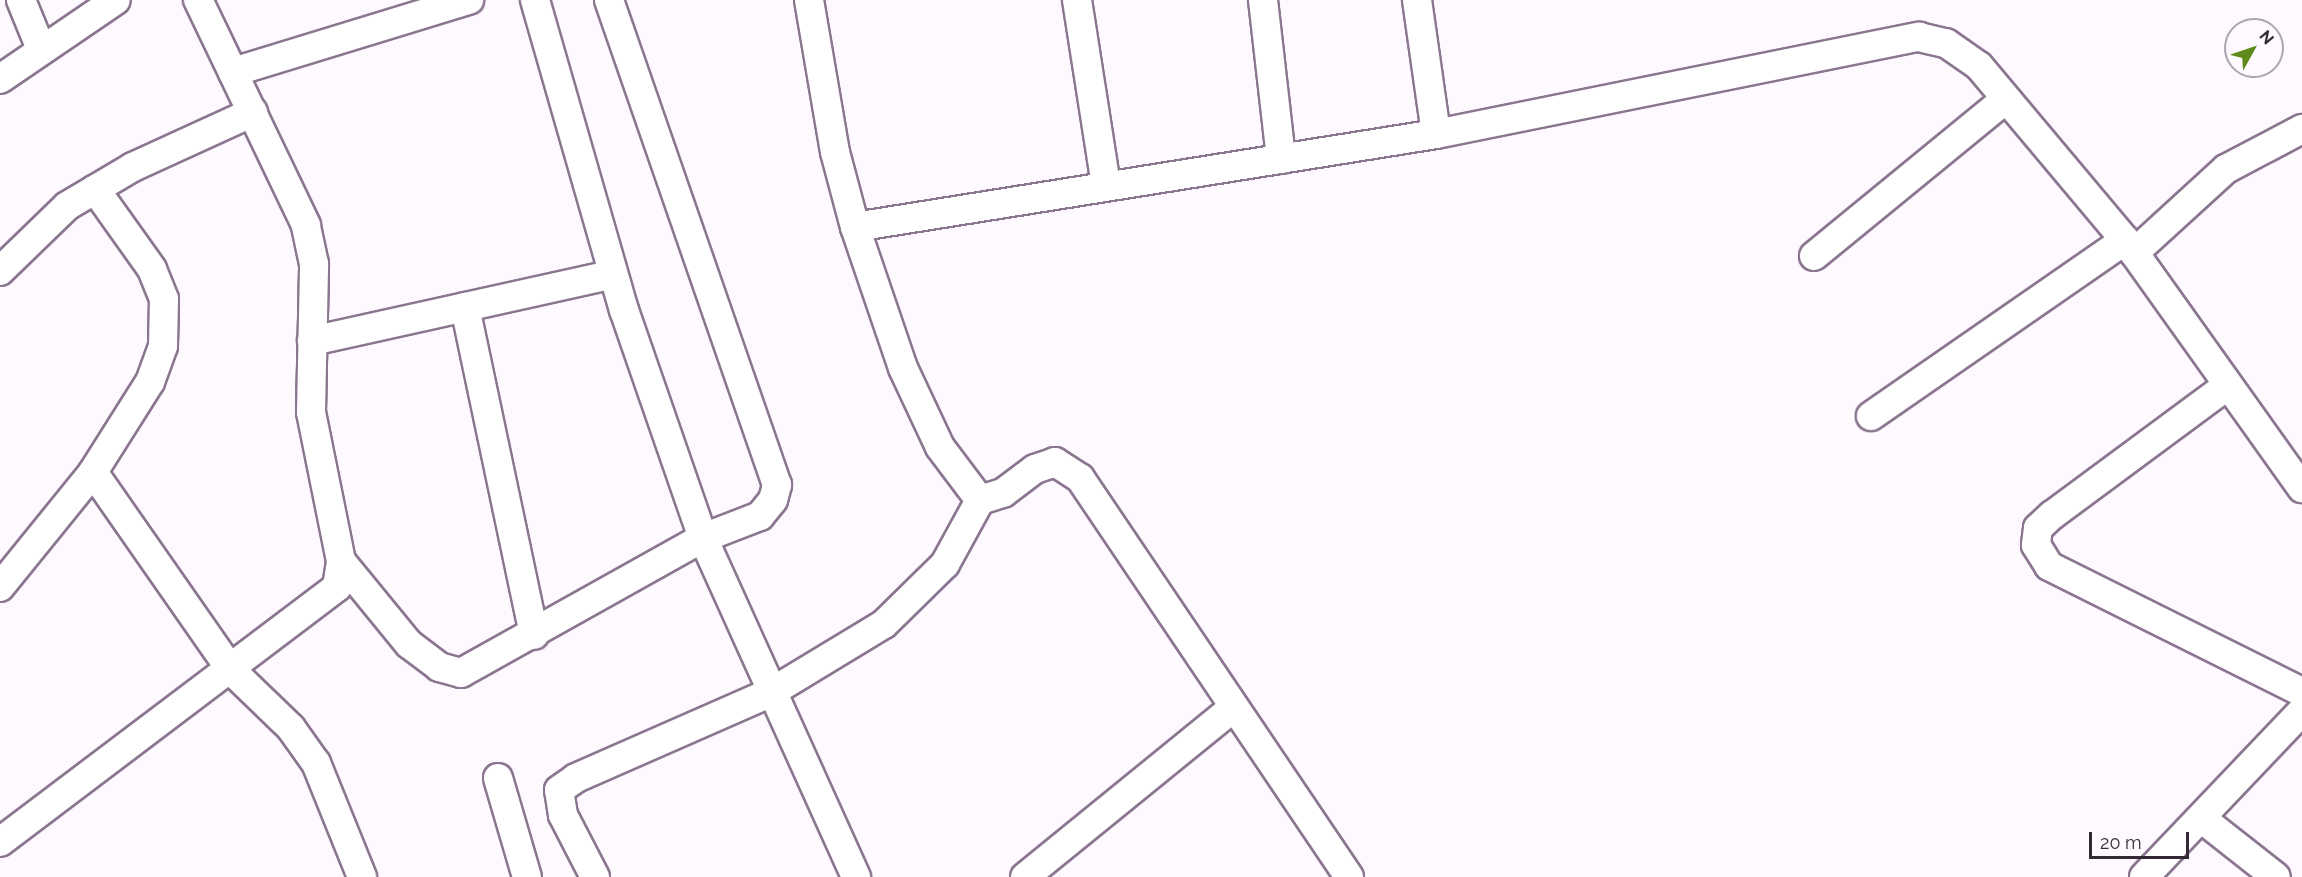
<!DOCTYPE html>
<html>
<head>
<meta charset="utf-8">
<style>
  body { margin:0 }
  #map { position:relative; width:2302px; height:877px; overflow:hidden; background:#fef9ff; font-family:Raleway,sans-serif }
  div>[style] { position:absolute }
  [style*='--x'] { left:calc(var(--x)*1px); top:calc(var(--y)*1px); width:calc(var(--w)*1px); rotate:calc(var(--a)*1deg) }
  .roads { filter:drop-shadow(2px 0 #8b7690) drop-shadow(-2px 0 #8b7690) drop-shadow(0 2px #8b7690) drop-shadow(0 -2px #8b7690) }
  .minor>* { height:28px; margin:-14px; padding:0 14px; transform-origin:14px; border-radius:14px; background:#fff }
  span { translate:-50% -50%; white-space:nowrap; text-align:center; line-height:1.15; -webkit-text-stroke:6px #fef9ff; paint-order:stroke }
  .north { position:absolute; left:2224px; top:18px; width:60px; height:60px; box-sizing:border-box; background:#fef9ff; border:2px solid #aca6ae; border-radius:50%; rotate:50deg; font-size:16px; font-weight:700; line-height:24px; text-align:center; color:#322934 }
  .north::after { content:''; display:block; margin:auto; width:21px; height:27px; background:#5d8a1a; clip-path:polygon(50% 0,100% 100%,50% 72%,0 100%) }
  .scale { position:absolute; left:2089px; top:832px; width:100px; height:27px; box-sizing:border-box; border:3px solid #322934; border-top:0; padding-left:8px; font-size:18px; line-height:21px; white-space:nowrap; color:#322934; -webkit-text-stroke:4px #fef9ff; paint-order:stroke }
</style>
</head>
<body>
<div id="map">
  <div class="roads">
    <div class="minor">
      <div style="--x:21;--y:0;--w:53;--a:67.8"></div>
      <div style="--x:535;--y:0;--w:323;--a:74"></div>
      <div style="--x:624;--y:310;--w:241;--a:70.9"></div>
      <div style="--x:703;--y:538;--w:372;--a:65.7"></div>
      <div style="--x:809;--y:0;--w:154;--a:80.3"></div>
      <div style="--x:835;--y:152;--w:78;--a:75.1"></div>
      <div style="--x:855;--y:227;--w:149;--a:71.2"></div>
      <div style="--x:903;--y:368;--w:87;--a:64.9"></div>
      <div style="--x:940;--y:447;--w:66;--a:53"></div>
      <div style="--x:980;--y:500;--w:24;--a:-17"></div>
      <div style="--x:1003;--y:493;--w:40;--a:-37"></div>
      <div style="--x:1035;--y:469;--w:21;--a:-19"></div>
      <div style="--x:1055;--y:462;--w:30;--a:33"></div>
      <div style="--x:1080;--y:478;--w:481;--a:56"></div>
      <div style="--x:1077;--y:0;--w:188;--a:81.1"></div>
      <div style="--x:1263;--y:0;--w:160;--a:83.5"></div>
      <div style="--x:1417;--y:0;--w:135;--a:81.9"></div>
      <div style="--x:233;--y:72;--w:247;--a:-17"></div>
      <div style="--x:0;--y:79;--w:140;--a:-34.3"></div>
      <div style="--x:855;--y:227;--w:588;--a:-9.09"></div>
      <div style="--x:1436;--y:134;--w:493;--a:-11.4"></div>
      <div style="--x:1919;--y:37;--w:28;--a:13"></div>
      <div style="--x:1946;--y:43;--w:40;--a:34.9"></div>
      <div style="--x:1979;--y:66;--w:227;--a:50"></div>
      <div style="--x:2125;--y:240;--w:305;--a:54.5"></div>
      <div style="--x:2134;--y:253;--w:125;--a:-42.4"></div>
      <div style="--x:2226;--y:169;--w:86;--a:-27.8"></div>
      <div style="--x:1814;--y:256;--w:248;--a:-39.3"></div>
      <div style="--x:0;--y:271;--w:93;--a:-44.1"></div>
      <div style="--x:67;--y:206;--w:77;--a:-30.6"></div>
      <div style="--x:133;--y:167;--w:132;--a:-24.6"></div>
      <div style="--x:465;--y:307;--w:335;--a:78.1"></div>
      <div style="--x:312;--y:341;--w:308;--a:-12.5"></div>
      <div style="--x:2228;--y:385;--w:219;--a:143.5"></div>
      <div style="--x:2052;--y:515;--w:19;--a:137"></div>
      <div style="--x:2038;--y:528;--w:17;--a:97"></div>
      <div style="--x:2036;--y:545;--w:25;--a:58"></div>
      <div style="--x:2049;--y:566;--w:283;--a:26.5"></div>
      <div style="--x:1871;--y:416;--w:309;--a:-34.7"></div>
      <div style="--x:93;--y:472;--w:241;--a:55.1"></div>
      <div style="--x:231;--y:670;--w:83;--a:44"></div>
      <div style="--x:291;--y:728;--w:43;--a:54.5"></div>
      <div style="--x:316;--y:763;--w:123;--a:68"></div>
      <div style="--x:341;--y:561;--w:107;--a:50.7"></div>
      <div style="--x:409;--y:644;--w:38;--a:37"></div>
      <div style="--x:439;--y:667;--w:23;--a:15"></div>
      <div style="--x:461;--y:673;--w:277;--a:-29.2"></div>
      <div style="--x:703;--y:538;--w:61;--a:-21.1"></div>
      <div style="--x:760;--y:516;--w:21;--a:-51"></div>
      <div style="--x:773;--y:500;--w:16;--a:-75"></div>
      <div style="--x:777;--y:485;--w:513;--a:-109.11"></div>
      <div style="--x:0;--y:587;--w:148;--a:-51"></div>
      <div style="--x:93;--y:472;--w:107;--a:-57.7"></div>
      <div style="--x:150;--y:382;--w:38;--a:-70"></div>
      <div style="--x:163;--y:346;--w:47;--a:-88.8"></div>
      <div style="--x:164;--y:299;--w:32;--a:-112"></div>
      <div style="--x:152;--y:269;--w:98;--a:-125.5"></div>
      <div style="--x:498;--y:778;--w:103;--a:73.7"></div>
      <div style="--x:2201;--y:818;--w:95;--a:38.2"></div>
      <div style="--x:0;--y:842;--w:423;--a:-37.1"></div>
      <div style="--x:337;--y:587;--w:26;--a:-81"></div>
      <div style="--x:341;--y:561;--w:152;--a:-101.4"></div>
      <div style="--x:311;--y:412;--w:148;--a:-88.8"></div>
      <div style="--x:314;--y:264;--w:40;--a:-102"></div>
      <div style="--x:306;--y:225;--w:250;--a:-115.6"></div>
      <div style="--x:595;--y:877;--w:70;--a:-117.3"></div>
      <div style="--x:563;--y:815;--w:25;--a:-99"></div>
      <div style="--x:559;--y:790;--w:21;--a:-35"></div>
      <div style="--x:576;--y:778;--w:212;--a:-23.7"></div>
      <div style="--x:770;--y:693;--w:133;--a:-31.2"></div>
      <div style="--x:884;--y:624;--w:86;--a:-44.5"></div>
      <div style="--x:945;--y:564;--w:73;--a:-61.3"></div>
      <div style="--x:1025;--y:877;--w:268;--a:-39.1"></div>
      <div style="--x:2144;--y:877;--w:229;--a:-46.4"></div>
    </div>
  </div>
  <div class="north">N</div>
  <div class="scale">20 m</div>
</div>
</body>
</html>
